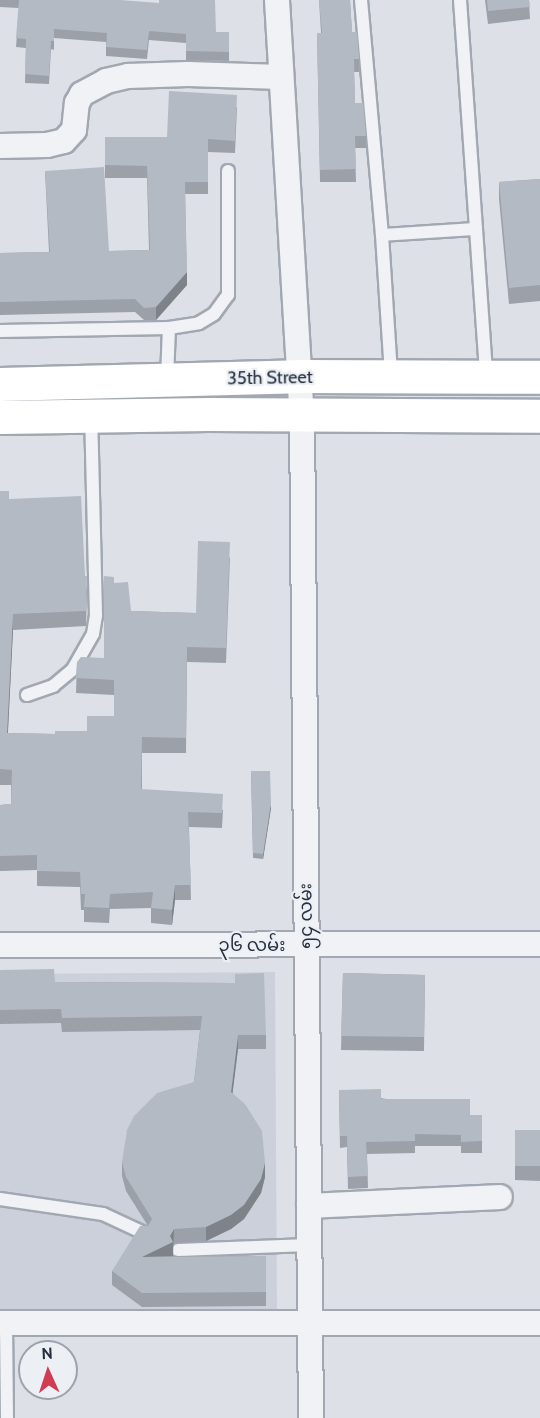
<!DOCTYPE html>
<html>
<head>
<meta charset="utf-8">
<style>
  body { margin:0 }
  #map { position:relative; width:540px; height:1418px; overflow:hidden; background:#dde1e7; font-family:Cabin,"Noto Sans Myanmar",sans-serif }
  div>[style] { position:absolute }
  [style*='--x'] { left:calc(var(--x)*1px); top:calc(var(--y)*1px); width:calc(var(--w)*1px); rotate:calc(var(--a)*1deg) }
  .built>* { inset:0; background:#cbd0da }
  .roads { filter:drop-shadow(2px 0 #a2a8b1) drop-shadow(-2px 0 #a2a8b1) drop-shadow(0 2px #a2a8b1) drop-shadow(0 -2px #a2a8b1) }
  .service>* { height:12px; margin:-6px; padding:0 6px; transform-origin:6px; border-radius:6px; background:#f0f2f6 }
  .minor>* { height:24px; margin:-12px; padding:0 12px; transform-origin:12px; border-radius:12px; background:#f0f2f6 }
  .primary>* { height:33px; margin:-16.5px; padding:0 16.5px; transform-origin:16.5px; border-radius:16.5px; background:#fff }
  .wall>* { inset:0; background:#9ba0a9 }
  .shaded-wall>* { inset:0; background:#7e8289 }
  .building>* { inset:0; background:#b4bac4 }
  span { translate:-50% -50%; white-space:nowrap; text-align:center; line-height:1.15; -webkit-text-stroke:4.5px #ecf0f5; paint-order:stroke }
  .street-label { font-size:18px; color:#262f3e }
  .north { position:absolute; left:18px; top:1340px; width:60px; height:60px; box-sizing:border-box; background:#ecf0f5; border:2px solid #9da3ac; border-radius:50%; rotate:357deg; font-size:16px; font-weight:700; line-height:24px; text-align:center; color:#262f3e }
  .north::after { content:''; display:block; margin:auto; width:21px; height:27px; background:#d23c52; clip-path:polygon(50% 0,100% 100%,50% 72%,0 100%) }
</style>
</head>
<body>
<div id="map">
  <div class="built">
    <div style="clip-path:polygon(275px 972px,277px 1315px,0 1317px,0 974px)"></div>
  </div>
  <div class="roads">
    <div class="service">
      <div style="--x:361;--y:0;--w:236;--a:84.9"></div>
      <div style="--x:382;--y:235;--w:140;--a:86.3"></div>
      <div style="--x:460;--y:0;--w:375;--a:86"></div>
      <div style="--x:382;--y:235;--w:94;--a:-3.7"></div>
      <div style="--x:0;--y:331;--w:169;--a:-1"></div>
      <div style="--x:169;--y:328;--w:30;--a:-9"></div>
      <div style="--x:199;--y:323;--w:17;--a:-31"></div>
      <div style="--x:214;--y:314;--w:24;--a:-54"></div>
      <div style="--x:228;--y:295;--w:124;--a:-90"></div>
      <div style="--x:167;--y:379;--w:51;--a:-87.8"></div>
      <div style="--x:27;--y:695;--w:28;--a:-19"></div>
      <div style="--x:53;--y:686;--w:26;--a:-40"></div>
      <div style="--x:73;--y:669;--w:40;--a:-60.3"></div>
      <div style="--x:93;--y:634;--w:18;--a:-81"></div>
      <div style="--x:96;--y:616;--w:199;--a:-91.4"></div>
      <div style="--x:0;--y:1199;--w:104;--a:8.3"></div>
      <div style="--x:103;--y:1214;--w:45;--a:24.9"></div>
      <div style="--x:178;--y:1250;--w:131;--a:-2.2"></div>
      <div style="--x:6;--y:1323;--w:95;--a:89.4"></div>
    </div>
    <div class="minor">
      <div style="--x:277;--y:0;--w:416;--a:86.6"></div>
      <div style="--x:302;--y:415;--w:1003;--a:89.49"></div>
      <div style="--x:0;--y:146;--w:47;--a:-1.2"></div>
      <div style="--x:47;--y:145;--w:17;--a:-13"></div>
      <div style="--x:64;--y:141;--w:15;--a:-48"></div>
      <div style="--x:74;--y:130;--w:27;--a:-84"></div>
      <div style="--x:77;--y:103;--w:10;--a:-61"></div>
      <div style="--x:82;--y:94;--w:27;--a:-28"></div>
      <div style="--x:106;--y:81;--w:23;--a:-13"></div>
      <div style="--x:128;--y:76;--w:60;--a:-1.9"></div>
      <div style="--x:188;--y:74;--w:93;--a:1.8"></div>
      <div style="--x:0;--y:945;--w:540;--a:-0.11"></div>
      <div style="--x:309;--y:1206;--w:191;--a:-2.7"></div>
      <div style="--x:0;--y:1323;--w:540;--a:0"></div>
    </div>
    <div class="primary">
      <div style="--x:0;--y:384;--w:298;--a:-1.5"></div>
      <div style="--x:298;--y:376;--w:242;--a:0.2"></div>
      <div style="--x:0;--y:417;--w:208;--a:-0.8"></div>
      <div style="--x:208;--y:414;--w:332;--a:0.3"></div>
    </div>
  </div>
  <div class="wall">
    <div style="clip-path:polygon(0 0,120px 0,216px 32px,229px 32px,229px 61px,186px 60px,186px 43px,149px 40px,147px 59px,106px 56px,106px 42px,54px 38px,54px 50px,51px 49px,49px 84px,25px 83px,26px 48px,16px 47px,19px 8px,0 7px)"></div>
    <div style="clip-path:polygon(319px 0,350px 0,352px 32px,359px 59px,359px 72px,354px 72px,355px 103px,366px 136px,366px 148px,355px 148px,356px 182px,320px 182px,317px 33px,321px 33px)"></div>
    <div style="clip-path:polygon(485px 0,529px 0,530px 19px,488px 24px)"></div>
    <div style="clip-path:polygon(237px 107px,235px 153px,208px 152px,208px 194px,185px 194px,187px 285px,156px 320px,144px 320px,135px 312px,0 315px,0 253px,49px 252px,45px 171px,109px 251px,149px 250px,147px 178px,105px 178px,105px 137px,167px 137px)"></div>
    <div style="clip-path:polygon(540px 179px,540px 301px,509px 304px,499px 199px,499px 182px)"></div>
    <div style="clip-path:polygon(0 491px,9px 499px,85px 576px,87px 591px,86px 626px,13px 630px,8px 733px,55px 734px,87px 731px,114px 716px,114px 695px,76px 693px,77px 662px,104px 658px,114px 583px,131px 611px,196px 613px,230px 557px,226px 663px,187px 662px,186px 753px,142px 753px,142px 790px,223px 810px,222px 828px,189px 827px,191px 900px,175px 900px,172px 925px,151px 923px,151px 908px,110px 909px,109px 923px,84px 922px,84px 910px,81px 910px,80px 887px,37px 886px,37px 870px,0 871px,0 805px,11px 804px,11px 785px,0 785px)"></div>
    <div style="clip-path:polygon(251px 771px,271px 808px,263px 859px,253px 858px)"></div>
    <div style="clip-path:polygon(0 970px,55px 982px,235px 983px,266px 1035px,266px 1049px,238px 1049px,232px 1094px,265px 1177px,261px 1193px,244px 1219px,231px 1229px,206px 1241px,174px 1243px,173px 1245px,173px 1256px,266px 1256px,266px 1306px,142px 1307px,112px 1285px,112px 1271px,148px 1226px,126px 1191px,122px 1176px,122px 1162px,194px 1082px,200px 1030px,62px 1032px,61px 1023px,0 1024px)"></div>
    <div style="clip-path:polygon(343px 973px,425px 975px,424px 1051px,341px 1050px)"></div>
    <div style="clip-path:polygon(339px 1090px,470px 1115px,482px 1115px,482px 1153px,461px 1153px,461px 1146px,415px 1146px,415px 1153px,367px 1154px,368px 1188px,348px 1189px,347px 1147px,340px 1148px)"></div>
    <div style="clip-path:polygon(515px 1130px,540px 1130px,540px 1181px,515px 1180px)"></div>
  </div>
  <div class="shaded-wall">
    <div style="clip-path:polygon(187px 272px,187px 285px,156px 320px,156px 307px)"></div>
    <div style="clip-path:polygon(13px 614px,13px 630px,7px 748px,7px 733px)"></div>
    <div style="clip-path:polygon(271px 803px,271px 808px,263px 859px,263px 854px)"></div>
    <div style="clip-path:polygon(175px 885px,175px 900px,172px 925px,172px 910px)"></div>
    <div style="clip-path:polygon(238px 1035px,238px 1049px,231px 1106px,231px 1092px)"></div>
    <div style="clip-path:polygon(265px 1163px,265px 1177px,261px 1193px,244px 1219px,231px 1229px,206px 1241px,206px 1227px)"></div>
    <div style="clip-path:polygon(174px 1229px,173px 1256px,142px 1257px,170px 1236px)"></div>
  </div>
  <div class="building">
    <div style="clip-path:polygon(19px 0,120px 0,159px 3px,159px 0,215px 0,216px 32px,229px 32px,229px 52px,186px 51px,186px 34px,149px 31px,147px 50px,106px 47px,107px 33px,54px 29px,54px 41px,51px 41px,49px 76px,25px 74px,26px 39px,16px 38px)"></div>
    <div style="clip-path:polygon(319px 0,350px 0,352px 32px,357px 32px,359px 59px,354px 59px,355px 103px,363px 103px,366px 136px,355px 136px,356px 169px,320px 170px,317px 33px,322px 33px)"></div>
    <div style="clip-path:polygon(487px 0,529px 0,530px 7px,488px 11px)"></div>
    <div style="clip-path:polygon(169px 91px,237px 95px,235px 141px,208px 139px,208px 182px,185px 182px,187px 272px,156px 307px,144px 308px,135px 299px,0 302px,0 253px,50px 252px,45px 171px,104px 167px,109px 251px,150px 250px,147px 166px,105px 165px,105px 137px,167px 137px)"></div>
    <div style="clip-path:polygon(540px 179px,540px 285px,509px 288px,499px 182px)"></div>
    <div style="clip-path:polygon(0 491px,9px 491px,9px 499px,81px 496px,85px 576px,87px 576px,86px 611px,13px 614px,7px 733px,55px 734px,55px 731px,87px 731px,87px 716px,114px 716px,114px 680px,76px 678px,77px 662px,81px 657px,104px 658px,104px 576px,114px 577px,114px 583px,128px 582px,131px 611px,196px 613px,198px 541px,230px 542px,226px 648px,187px 647px,186px 738px,142px 737px,141px 789px,223px 794px,222px 813px,188px 812px,191px 885px,175px 885px,172px 910px,151px 908px,153px 892px,110px 894px,109px 908px,84px 907px,85px 894px,81px 894px,80px 872px,37px 871px,37px 855px,0 856px,0 805px,11px 804px,12px 770px,0 769px)"></div>
    <div style="clip-path:polygon(251px 771px,270px 771px,271px 803px,263px 854px,253px 853px)"></div>
    <div style="clip-path:polygon(54px 969px,55px 982px,235px 983px,235px 974px,264px 973px,266px 1035px,238px 1035px,231px 1092px,245px 1104px,262px 1131px,265px 1163px,261px 1179px,244px 1205px,231px 1215px,206px 1227px,174px 1229px,170px 1236px,173px 1242px,142px 1257px,266px 1256px,266px 1292px,142px 1293px,112px 1271px,140px 1226px,148px 1226px,152px 1219px,126px 1177px,122px 1162px,127px 1130px,134px 1116px,157px 1093px,194px 1082px,202px 1016px,62px 1018px,61px 1009px,0 1010px,0 970px)"></div>
    <div style="clip-path:polygon(343px 973px,425px 975px,424px 1037px,341px 1036px)"></div>
    <div style="clip-path:polygon(381px 1089px,381px 1099px,470px 1099px,470px 1115px,482px 1115px,482px 1141px,461px 1142px,461px 1135px,415px 1134px,415px 1141px,366px 1142px,368px 1176px,348px 1177px,347px 1136px,340px 1136px,339px 1090px)"></div>
    <div style="clip-path:polygon(515px 1130px,540px 1130px,540px 1166px,515px 1166px)"></div>
  </div>
  <div class="street-label">
    <span style="left:270px;top:378px;rotate:-1deg">35th Street</span>
    <span style="left:306px;top:916px;rotate:-91deg">၅၄ လမ်း</span>
    <span style="left:252px;top:945px">၃၆ လမ်း</span>
  </div>
  <div class="north">N</div>
</div>
</body>
</html>
